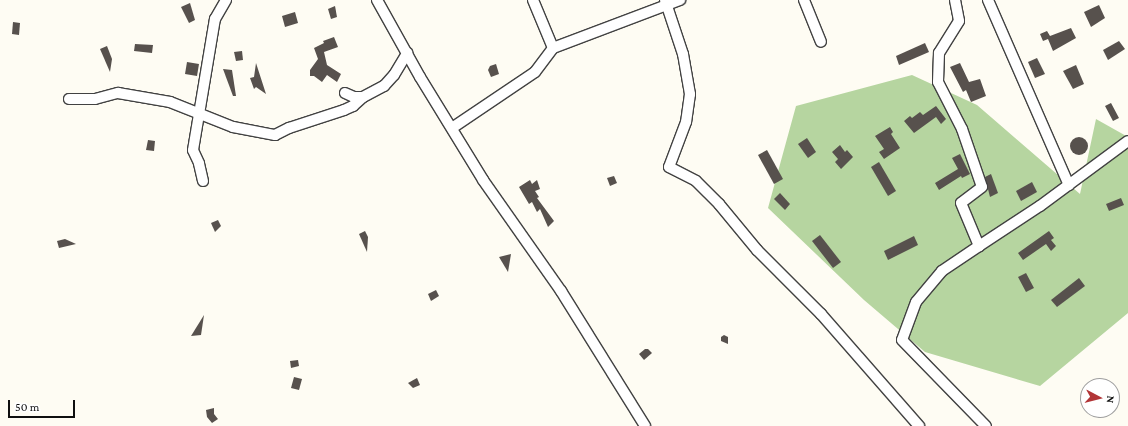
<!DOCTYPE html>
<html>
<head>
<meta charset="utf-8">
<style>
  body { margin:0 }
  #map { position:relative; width:1128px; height:426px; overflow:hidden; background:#fefcf3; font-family:"Crimson Pro",serif }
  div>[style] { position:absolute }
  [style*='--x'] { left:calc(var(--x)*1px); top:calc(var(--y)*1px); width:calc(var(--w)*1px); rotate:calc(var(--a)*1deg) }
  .forest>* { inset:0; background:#b6d5a0 }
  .building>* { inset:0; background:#57514d }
  .round { border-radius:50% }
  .roads { filter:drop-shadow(1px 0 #424242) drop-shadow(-1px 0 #424242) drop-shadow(0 1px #424242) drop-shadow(0 -1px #424242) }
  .minor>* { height:10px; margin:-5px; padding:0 5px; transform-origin:5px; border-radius:5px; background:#fff }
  span { translate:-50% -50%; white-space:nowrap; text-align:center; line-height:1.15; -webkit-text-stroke:4px #fff; paint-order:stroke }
  .north { position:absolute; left:1080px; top:378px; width:40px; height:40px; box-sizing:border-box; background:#fff; border:1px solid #9f9f9f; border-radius:50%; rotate:97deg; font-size:11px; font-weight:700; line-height:16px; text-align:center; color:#0f0f0f }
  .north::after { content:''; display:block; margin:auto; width:14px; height:18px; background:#b23537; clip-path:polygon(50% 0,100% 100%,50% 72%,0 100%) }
  .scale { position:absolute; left:8px; top:400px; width:67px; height:18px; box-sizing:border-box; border:2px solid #0f0f0f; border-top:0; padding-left:5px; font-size:12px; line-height:14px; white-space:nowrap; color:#0f0f0f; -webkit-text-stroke:3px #fff; paint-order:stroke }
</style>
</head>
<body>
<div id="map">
  <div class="forest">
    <div style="clip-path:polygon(912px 75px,977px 105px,1080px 194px,1096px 119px,1128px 137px,1128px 313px,1040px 386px,925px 352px,864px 300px,768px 208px,796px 106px)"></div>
  </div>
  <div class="building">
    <div style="clip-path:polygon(190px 3px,195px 20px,189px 23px,181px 7px)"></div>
    <div style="clip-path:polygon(1099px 5px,1105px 18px,1091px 27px,1084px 12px)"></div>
    <div style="clip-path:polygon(335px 6px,337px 17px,331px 19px,328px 9px)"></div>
    <div style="clip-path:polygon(295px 12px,298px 23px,285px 27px,282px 16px)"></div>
    <div style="clip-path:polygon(13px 22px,20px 23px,19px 35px,12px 34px)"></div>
    <div style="clip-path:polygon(1071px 28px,1076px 38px,1053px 51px,1048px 39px,1043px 41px,1040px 34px,1047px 31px,1050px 36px)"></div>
    <div style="clip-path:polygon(334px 37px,338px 47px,324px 52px,327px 65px,341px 74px,337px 82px,327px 75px,322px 82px,314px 76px,310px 76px,310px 70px,318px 59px,314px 48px,324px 43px,323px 41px)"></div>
    <div style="clip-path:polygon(1119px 41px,1125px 49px,1108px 60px,1103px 50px)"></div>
    <div style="clip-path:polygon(925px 43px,929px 52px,899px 65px,896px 56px)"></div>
    <div style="clip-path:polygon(135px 44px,153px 45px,152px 53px,134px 51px)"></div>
    <div style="clip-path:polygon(107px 46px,112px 59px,110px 72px,100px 49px)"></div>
    <div style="clip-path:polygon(242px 51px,243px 60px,236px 61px,234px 52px)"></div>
    <div style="clip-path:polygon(1037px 58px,1045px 74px,1035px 78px,1028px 62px)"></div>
    <div style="clip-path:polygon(187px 62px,199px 64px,197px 76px,185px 74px)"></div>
    <div style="clip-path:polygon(256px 63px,266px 94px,256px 87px,254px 89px,250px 78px,254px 77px)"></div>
    <div style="clip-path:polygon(960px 63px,969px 82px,980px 79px,986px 96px,971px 102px,966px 90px,963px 92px,950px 67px)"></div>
    <div style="clip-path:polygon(496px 64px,499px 74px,491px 77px,488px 70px,490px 66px)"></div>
    <div style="clip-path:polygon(1076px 65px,1084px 84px,1073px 89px,1063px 71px)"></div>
    <div style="clip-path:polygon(223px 69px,232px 70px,236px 96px,233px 96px)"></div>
    <div style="clip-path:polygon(1111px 103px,1119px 118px,1113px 121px,1105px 106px)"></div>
    <div style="clip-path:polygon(936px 106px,946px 119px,941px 124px,936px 117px,914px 133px,904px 121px,910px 116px,912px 118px,920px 112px,923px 115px)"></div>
    <div style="clip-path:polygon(890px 127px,893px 132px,891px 134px,900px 148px,884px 159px,879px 152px,884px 149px,875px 136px)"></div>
    <div class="round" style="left:1070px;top:137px;width:18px;height:18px"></div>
    <div style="clip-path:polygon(807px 138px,816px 152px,808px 158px,798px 144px)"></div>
    <div style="clip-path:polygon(148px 140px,155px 141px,154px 151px,146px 150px)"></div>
    <div style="clip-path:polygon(840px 145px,845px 152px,847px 150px,853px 157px,841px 169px,835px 162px,838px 159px,832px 152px)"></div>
    <div style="clip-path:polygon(767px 150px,783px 179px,774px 184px,758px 155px)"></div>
    <div style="clip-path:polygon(960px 154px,970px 174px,962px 178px,961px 176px,939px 190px,935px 183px,958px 169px,952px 158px)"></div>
    <div style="clip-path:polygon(879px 162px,896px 191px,888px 196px,871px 167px)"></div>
    <div style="clip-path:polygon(991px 174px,998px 193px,990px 197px,985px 177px)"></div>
    <div style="clip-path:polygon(614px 176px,617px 183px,610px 186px,607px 178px)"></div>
    <div style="clip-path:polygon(530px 180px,532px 184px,537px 180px,540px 189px,535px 191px,539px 197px,537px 198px,554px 221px,548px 227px,540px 209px,537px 212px,532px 202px,529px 204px,519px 187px)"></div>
    <div style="clip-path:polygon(1032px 182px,1037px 192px,1021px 201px,1016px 191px)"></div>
    <div style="clip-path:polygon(780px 193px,790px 204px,785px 210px,774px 199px)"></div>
    <div style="clip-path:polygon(1121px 198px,1124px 205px,1109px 211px,1106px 204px)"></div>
    <div style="clip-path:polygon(218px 220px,221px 226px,215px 232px,211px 223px)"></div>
    <div style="clip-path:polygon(365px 231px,368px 237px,367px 252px,359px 234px)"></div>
    <div style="clip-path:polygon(1049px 231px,1054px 238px,1051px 240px,1056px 246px,1051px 251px,1046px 244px,1023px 260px,1018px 253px)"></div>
    <div style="clip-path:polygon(820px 235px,841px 262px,833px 268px,812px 241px)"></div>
    <div style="clip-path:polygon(914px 236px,918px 245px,888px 260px,884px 251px)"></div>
    <div style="clip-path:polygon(65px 239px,76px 244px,59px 248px,57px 241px)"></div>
    <div style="clip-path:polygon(511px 254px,508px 272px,499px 257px)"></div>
    <div style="clip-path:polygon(1026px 273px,1034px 288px,1026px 292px,1018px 277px)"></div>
    <div style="clip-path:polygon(1079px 278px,1085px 286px,1057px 307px,1051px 300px)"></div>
    <div style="clip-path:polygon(436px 290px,439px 296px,431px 301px,428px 294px)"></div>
    <div style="clip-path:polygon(204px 315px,201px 335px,191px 336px)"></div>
    <div style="clip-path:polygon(724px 335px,728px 337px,728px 344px,721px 341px,721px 337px)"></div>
    <div style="clip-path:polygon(645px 349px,648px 349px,652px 353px,644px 360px,639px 354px)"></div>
    <div style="clip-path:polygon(298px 360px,299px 366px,291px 368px,290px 361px)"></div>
    <div style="clip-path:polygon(294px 377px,302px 379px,299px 390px,291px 388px)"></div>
    <div style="clip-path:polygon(417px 378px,420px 385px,413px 388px,408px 383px)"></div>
    <div style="clip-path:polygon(214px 408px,214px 414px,218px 419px,212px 423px,207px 417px,206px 410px)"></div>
  </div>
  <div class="roads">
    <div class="minor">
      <div style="--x:377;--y:0;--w:88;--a:60.8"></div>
      <div style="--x:420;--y:77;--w:121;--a:58.5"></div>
      <div style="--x:483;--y:180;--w:136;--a:54.9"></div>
      <div style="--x:561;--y:291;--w:159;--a:58.1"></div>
      <div style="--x:533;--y:0;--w:52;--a:67.4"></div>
      <div style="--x:665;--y:0;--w:57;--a:71.6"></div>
      <div style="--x:683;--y:54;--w:41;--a:80.1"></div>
      <div style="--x:690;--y:94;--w:28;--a:98"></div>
      <div style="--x:686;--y:122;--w:48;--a:110.7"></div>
      <div style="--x:669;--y:167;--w:30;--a:27"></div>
      <div style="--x:696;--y:181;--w:33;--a:45"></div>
      <div style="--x:719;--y:204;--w:60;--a:50.4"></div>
      <div style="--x:757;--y:250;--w:91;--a:45"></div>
      <div style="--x:821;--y:314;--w:149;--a:48.8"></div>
      <div style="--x:804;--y:0;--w:45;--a:68"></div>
      <div style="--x:955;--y:0;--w:21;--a:79"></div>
      <div style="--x:959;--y:21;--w:38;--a:122"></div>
      <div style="--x:939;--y:53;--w:29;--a:92"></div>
      <div style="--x:938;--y:82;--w:53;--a:62.9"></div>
      <div style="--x:962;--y:129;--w:61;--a:71"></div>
      <div style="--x:982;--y:187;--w:26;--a:143"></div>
      <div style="--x:961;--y:203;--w:47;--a:67.3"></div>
      <div style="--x:979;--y:246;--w:45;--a:146"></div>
      <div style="--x:942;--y:271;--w:40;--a:130"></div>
      <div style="--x:916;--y:302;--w:40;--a:110.2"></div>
      <div style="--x:902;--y:340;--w:120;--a:45.7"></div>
      <div style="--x:988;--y:0;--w:202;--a:66.4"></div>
      <div style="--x:345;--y:93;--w:10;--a:24"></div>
      <div style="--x:354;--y:97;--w:9;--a:0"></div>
      <div style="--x:363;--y:97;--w:24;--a:-28"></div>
      <div style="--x:384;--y:86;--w:15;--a:-48"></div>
      <div style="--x:394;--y:75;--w:26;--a:-59"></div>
      <div style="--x:69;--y:99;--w:26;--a:0"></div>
      <div style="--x:95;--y:99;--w:24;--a:-15"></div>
      <div style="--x:118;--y:93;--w:53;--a:9.8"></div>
      <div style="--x:170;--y:102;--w:68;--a:21.6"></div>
      <div style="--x:233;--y:127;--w:43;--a:10.8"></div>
      <div style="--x:275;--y:135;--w:16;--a:-27"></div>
      <div style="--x:289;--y:128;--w:58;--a:-18.1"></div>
      <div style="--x:344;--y:110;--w:10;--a:-24"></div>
      <div style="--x:353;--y:106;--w:13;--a:-42"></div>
      <div style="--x:452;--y:128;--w:100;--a:-34"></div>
      <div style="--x:535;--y:72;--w:30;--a:-53"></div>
      <div style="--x:553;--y:48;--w:136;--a:-20.7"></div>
      <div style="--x:203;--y:181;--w:18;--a:-103"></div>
      <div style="--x:199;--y:163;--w:14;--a:-115"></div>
      <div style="--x:193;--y:150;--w:133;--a:-80.5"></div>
      <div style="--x:215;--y:19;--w:22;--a:-60"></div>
      <div style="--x:979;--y:246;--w:73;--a:-33.3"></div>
      <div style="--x:1040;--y:206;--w:109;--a:-36.5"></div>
    </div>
  </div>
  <div class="north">N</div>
  <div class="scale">50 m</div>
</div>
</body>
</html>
